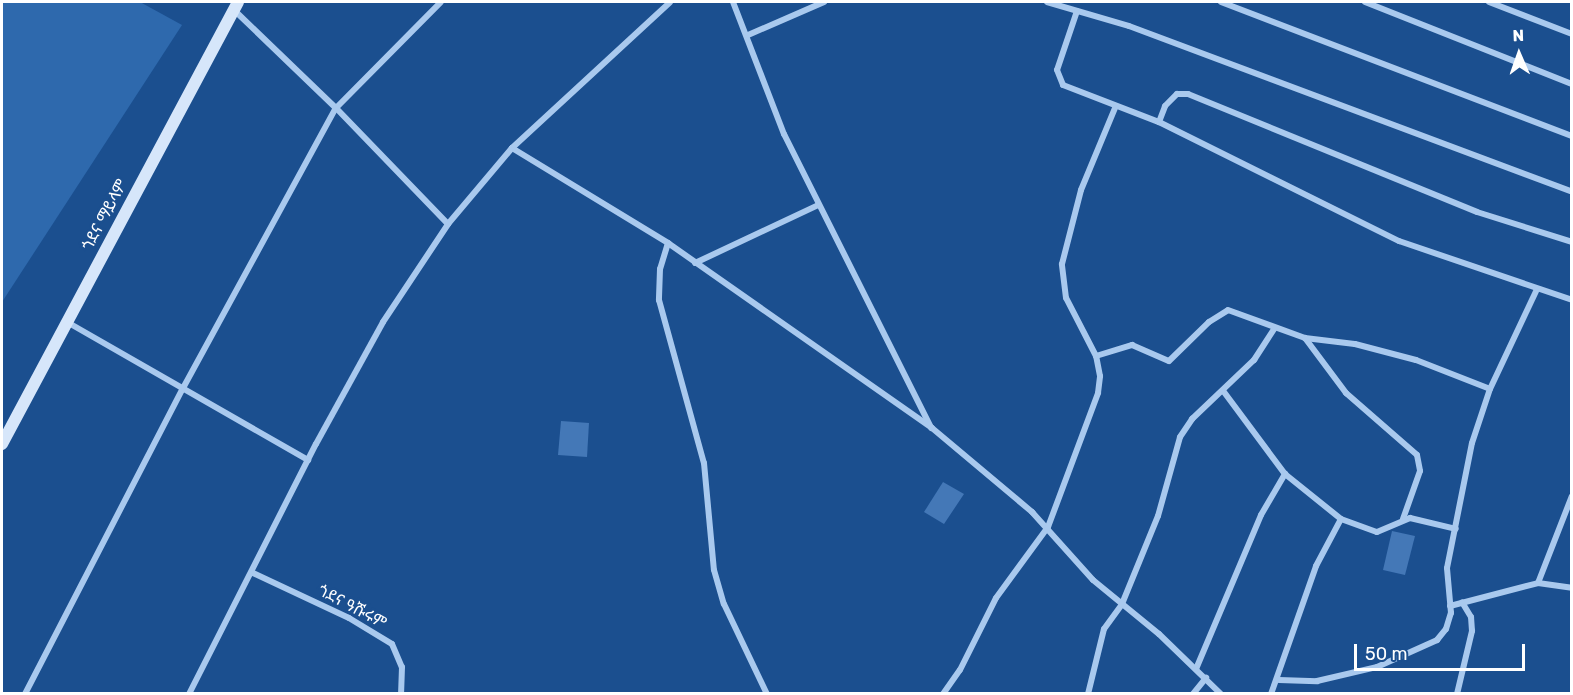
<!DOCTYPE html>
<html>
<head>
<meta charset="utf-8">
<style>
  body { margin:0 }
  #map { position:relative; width:1573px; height:695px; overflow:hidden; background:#1b4f8f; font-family:Rubik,"Noto Sans Ethiopic",sans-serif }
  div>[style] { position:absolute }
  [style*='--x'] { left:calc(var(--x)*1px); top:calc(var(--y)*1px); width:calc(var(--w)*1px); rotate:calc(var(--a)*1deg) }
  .green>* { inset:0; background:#2e69ad }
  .building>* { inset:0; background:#4478b7 }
  .street>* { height:6px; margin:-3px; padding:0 3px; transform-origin:3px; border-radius:3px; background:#a9c9ee }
  .secondary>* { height:12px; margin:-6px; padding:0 6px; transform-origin:6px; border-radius:6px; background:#d6e6fa }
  span { translate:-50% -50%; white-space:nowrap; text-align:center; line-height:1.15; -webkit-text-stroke:5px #1b4f8f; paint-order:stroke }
  .street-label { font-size:16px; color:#fff }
  .frame { position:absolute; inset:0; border:3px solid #fff; pointer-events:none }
  .north { position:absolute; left:1489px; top:24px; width:60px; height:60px; -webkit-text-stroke:4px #1b4f8f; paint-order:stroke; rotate:358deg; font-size:16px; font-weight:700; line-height:24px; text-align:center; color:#fff }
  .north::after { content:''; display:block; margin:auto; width:21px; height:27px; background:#fff; clip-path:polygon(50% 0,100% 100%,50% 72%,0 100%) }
  .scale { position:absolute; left:1354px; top:644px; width:171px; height:27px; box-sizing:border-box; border:3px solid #fff; border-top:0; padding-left:8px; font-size:18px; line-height:21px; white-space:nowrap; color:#fff; -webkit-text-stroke:4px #1b4f8f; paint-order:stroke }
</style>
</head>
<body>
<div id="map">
  <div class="green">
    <div style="clip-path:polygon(2px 2px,140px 2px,182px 25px,2px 302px)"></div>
  </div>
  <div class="building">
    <div style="clip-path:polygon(561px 421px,589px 423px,587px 457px,558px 455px)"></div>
    <div style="clip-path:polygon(943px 482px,964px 494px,944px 524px,924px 512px)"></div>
    <div style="clip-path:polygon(1392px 531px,1415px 536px,1405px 575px,1383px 570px)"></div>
  </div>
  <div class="street">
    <div style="--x:733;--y:2;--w:142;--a:68.9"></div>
    <div style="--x:784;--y:134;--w:329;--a:63.4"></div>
    <div style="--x:1047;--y:2;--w:85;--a:16.3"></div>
    <div style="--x:1129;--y:26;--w:473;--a:20.5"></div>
    <div style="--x:1221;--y:2;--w:376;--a:20.9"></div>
    <div style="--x:1365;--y:2;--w:223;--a:21.6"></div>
    <div style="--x:1489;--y:2;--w:89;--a:21.1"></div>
    <div style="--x:234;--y:10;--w:141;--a:43.9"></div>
    <div style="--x:336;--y:108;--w:161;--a:46"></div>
    <div style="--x:1077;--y:11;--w:62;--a:108.7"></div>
    <div style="--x:1057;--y:70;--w:16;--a:68"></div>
    <div style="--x:1063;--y:85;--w:103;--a:21.1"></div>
    <div style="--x:1159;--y:122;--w:268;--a:26.4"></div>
    <div style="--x:1399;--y:241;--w:183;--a:18.8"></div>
    <div style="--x:748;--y:35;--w:83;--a:-23.5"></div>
    <div style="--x:1159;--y:122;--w:17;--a:-69"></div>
    <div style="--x:1165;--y:106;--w:17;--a:-45"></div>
    <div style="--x:1177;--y:94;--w:11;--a:0"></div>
    <div style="--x:1188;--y:94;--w:312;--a:22.2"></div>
    <div style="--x:1477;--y:212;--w:100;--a:17.5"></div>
    <div style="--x:512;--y:148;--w:183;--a:31.3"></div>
    <div style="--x:668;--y:243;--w:322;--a:35"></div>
    <div style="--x:932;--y:428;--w:131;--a:40"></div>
    <div style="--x:1032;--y:512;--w:91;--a:48.1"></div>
    <div style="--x:1093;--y:580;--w:85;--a:39.3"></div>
    <div style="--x:1159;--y:634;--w:86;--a:44.1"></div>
    <div style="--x:668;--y:243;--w:27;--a:107"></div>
    <div style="--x:660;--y:269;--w:31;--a:92"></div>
    <div style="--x:659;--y:300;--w:169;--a:74.6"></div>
    <div style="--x:704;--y:463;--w:107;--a:84.7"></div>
    <div style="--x:714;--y:570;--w:35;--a:74"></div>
    <div style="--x:724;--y:604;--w:100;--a:64.5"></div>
    <div style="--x:695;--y:263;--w:136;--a:-25.2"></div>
    <div style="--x:67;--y:322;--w:278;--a:29.8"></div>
    <div style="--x:1305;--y:338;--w:69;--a:53.3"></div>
    <div style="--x:1346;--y:393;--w:94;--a:41.1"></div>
    <div style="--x:1417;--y:455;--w:16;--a:79"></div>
    <div style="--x:1420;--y:471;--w:51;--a:109.5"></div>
    <div style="--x:1096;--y:356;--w:38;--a:-17"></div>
    <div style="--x:1132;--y:345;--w:40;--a:23.4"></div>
    <div style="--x:1169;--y:361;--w:56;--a:-44.3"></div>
    <div style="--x:1209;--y:322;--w:22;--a:-32"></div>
    <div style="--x:1228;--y:310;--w:82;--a:20"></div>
    <div style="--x:1305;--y:338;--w:50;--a:6.8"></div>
    <div style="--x:1355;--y:344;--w:63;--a:14.7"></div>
    <div style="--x:1416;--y:360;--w:79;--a:21.4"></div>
    <div style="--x:1224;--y:392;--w:102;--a:53.4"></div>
    <div style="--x:1285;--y:474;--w:72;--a:38.8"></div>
    <div style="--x:1341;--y:519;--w:38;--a:20"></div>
    <div style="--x:1377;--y:532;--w:36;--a:-23"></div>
    <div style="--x:1410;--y:518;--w:47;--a:13.4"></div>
    <div style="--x:253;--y:573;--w:106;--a:25.1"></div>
    <div style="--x:349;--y:618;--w:50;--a:31.2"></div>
    <div style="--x:392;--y:644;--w:25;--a:67"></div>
    <div style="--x:402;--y:667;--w:27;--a:92"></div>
    <div style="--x:1538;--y:583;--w:93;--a:-68.7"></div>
    <div style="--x:1450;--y:606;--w:91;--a:-14.6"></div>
    <div style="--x:1538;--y:583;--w:34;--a:8"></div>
    <div style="--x:1196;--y:669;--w:167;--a:-67.1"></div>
    <div style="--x:1261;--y:515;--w:48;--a:-59.7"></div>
    <div style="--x:1279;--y:680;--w:38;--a:2"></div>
    <div style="--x:1317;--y:681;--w:62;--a:-13.1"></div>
    <div style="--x:1377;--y:667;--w:66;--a:-24.2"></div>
    <div style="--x:1437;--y:640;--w:14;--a:-51"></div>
    <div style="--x:1446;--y:629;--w:17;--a:-73"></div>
    <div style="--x:1451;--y:613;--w:45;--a:-95.1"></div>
    <div style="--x:1447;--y:568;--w:127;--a:-78.7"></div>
    <div style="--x:1472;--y:443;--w:57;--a:-71.6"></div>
    <div style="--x:1490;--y:389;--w:110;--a:-64.8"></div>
    <div style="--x:25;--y:694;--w:342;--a:-62.7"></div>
    <div style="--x:182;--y:390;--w:321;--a:-61.4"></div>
    <div style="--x:336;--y:108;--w:149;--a:-45.3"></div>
    <div style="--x:189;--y:694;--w:280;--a:-63.1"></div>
    <div style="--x:316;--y:444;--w:139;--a:-61.2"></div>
    <div style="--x:383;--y:322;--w:118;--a:-56.4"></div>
    <div style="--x:448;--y:224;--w:99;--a:-49.9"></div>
    <div style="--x:512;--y:148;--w:215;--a:-42.7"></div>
    <div style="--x:943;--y:694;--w:29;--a:-55"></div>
    <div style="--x:960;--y:670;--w:80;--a:-63.4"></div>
    <div style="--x:996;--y:598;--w:88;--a:-53.8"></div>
    <div style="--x:1048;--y:527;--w:143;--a:-69.5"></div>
    <div style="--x:1098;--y:393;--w:17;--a:-83"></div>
    <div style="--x:1100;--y:376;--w:20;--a:-101"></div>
    <div style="--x:1096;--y:356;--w:65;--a:-117.3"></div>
    <div style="--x:1066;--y:298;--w:34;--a:-97"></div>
    <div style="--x:1062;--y:264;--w:76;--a:-75.6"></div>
    <div style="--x:1081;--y:190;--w:89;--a:-67.5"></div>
    <div style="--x:1088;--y:694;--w:67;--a:-76.2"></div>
    <div style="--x:1104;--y:629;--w:31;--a:-54"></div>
    <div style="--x:1122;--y:604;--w:95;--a:-67.8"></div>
    <div style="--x:1158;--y:516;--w:82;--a:-74.4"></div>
    <div style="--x:1180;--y:437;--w:22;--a:-56"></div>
    <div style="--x:1192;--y:419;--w:86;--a:-43.6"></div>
    <div style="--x:1254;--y:360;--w:37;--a:-57"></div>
    <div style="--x:1193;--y:694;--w:21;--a:-51"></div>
    <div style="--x:1271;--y:694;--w:136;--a:-70.6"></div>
    <div style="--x:1316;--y:566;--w:53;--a:-62"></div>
    <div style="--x:1457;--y:694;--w:65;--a:-76.6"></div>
    <div style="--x:1472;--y:631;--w:14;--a:-94"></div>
    <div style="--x:1471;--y:617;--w:17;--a:-121"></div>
  </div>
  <div class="secondary">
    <div style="--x:2;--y:444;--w:501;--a:-61.9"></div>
  </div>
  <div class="street-label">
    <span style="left:105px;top:215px;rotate:-62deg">ጎደና ማይላም</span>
    <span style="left:352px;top:607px;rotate:28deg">ጎደና ዓሹሩም</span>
  </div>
  <div class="frame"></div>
  <div class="north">N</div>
  <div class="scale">50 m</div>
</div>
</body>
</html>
